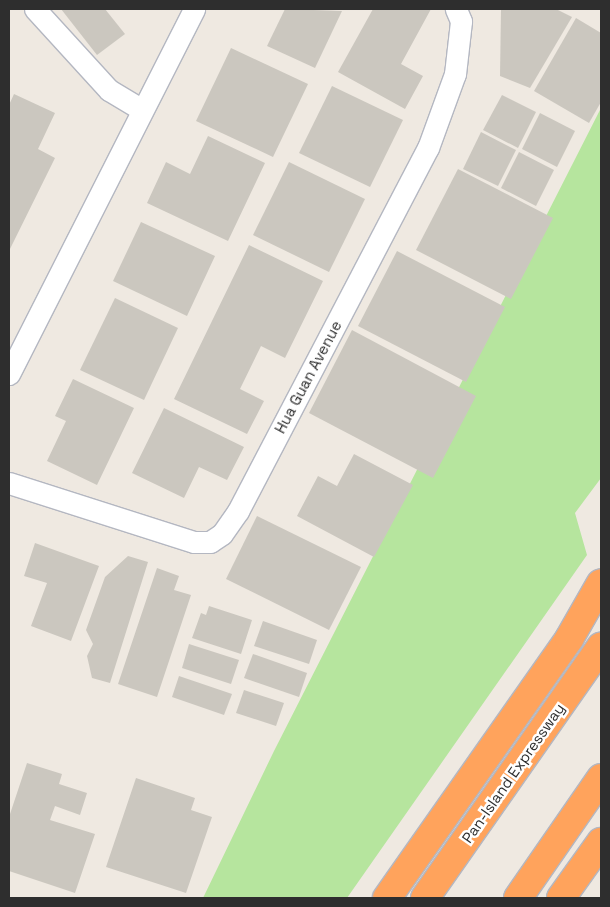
<!DOCTYPE html>
<html>
<head>
<meta charset="utf-8">
<style>
  body { margin:0 }
  #map { position:relative; width:610px; height:907px; overflow:hidden; background:#efe9e1; font-family:"Space Grotesk",sans-serif }
  div>[style] { position:absolute }
  [style*='--x'] { left:calc(var(--x)*1px); top:calc(var(--y)*1px); width:calc(var(--w)*1px); rotate:calc(var(--a)*1deg) }
  .green>* { inset:0; background:#b6e59e }
  .building>* { inset:0; background:#cbc7bf }
  .roads { filter:drop-shadow(1px 0 #b4b7c1) drop-shadow(-1px 0 #b4b7c1) drop-shadow(0 1px #b4b7c1) drop-shadow(0 -1px #b4b7c1) }
  .minor>* { height:21px; margin:-10.5px; padding:0 10.5px; transform-origin:10.5px; border-radius:10.5px; background:#fff }
  .motorway>* { height:28px; margin:-14px; padding:0 14px; transform-origin:14px; border-radius:14px; background:#ffa35c }
  span { translate:-50% -50%; white-space:nowrap; text-align:center; line-height:1.15; -webkit-text-stroke:5px #fff; paint-order:stroke }
  .street-label { font-size:15px; color:#2e2e2e }
  .frame { position:absolute; inset:0; border:10px solid #2e2e2e; pointer-events:none }
</style>
</head>
<body>
<div id="map">
  <div class="green">
    <div style="clip-path:polygon(601px 108px,601px 478px,575px 513px,587px 555px,347px 898px,203px 898px,274px 751px)"></div>
  </div>
  <div class="building">
    <div style="clip-path:polygon(61px 9px,105px 9px,125px 34px,97px 55px)"></div>
    <div style="clip-path:polygon(285px 9px,342px 11px,315px 68px,267px 46px)"></div>
    <div style="clip-path:polygon(373px 9px,431px 9px,401px 64px,423px 76px,405px 109px,338px 72px)"></div>
    <div style="clip-path:polygon(523px 9px,556px 9px,572px 17px,530px 88px,500px 76px,501px 10px)"></div>
    <div style="clip-path:polygon(576px 18px,601px 33px,601px 102px,589px 123px,534px 91px)"></div>
    <div style="clip-path:polygon(231px 48px,308px 84px,273px 157px,196px 121px)"></div>
    <div style="clip-path:polygon(332px 86px,403px 120px,370px 187px,299px 153px)"></div>
    <div style="clip-path:polygon(14px 94px,55px 113px,38px 149px,55px 158px,9px 251px,9px 105px)"></div>
    <div style="clip-path:polygon(502px 95px,536px 112px,518px 148px,483px 130px)"></div>
    <div style="clip-path:polygon(540px 113px,575px 131px,557px 167px,522px 149px)"></div>
    <div style="clip-path:polygon(481px 132px,516px 150px,498px 186px,463px 169px)"></div>
    <div style="clip-path:polygon(208px 136px,265px 163px,228px 241px,147px 203px,166px 162px,190px 174px)"></div>
    <div style="clip-path:polygon(519px 152px,554px 170px,536px 206px,501px 188px)"></div>
    <div style="clip-path:polygon(289px 162px,365px 199px,329px 272px,253px 235px)"></div>
    <div style="clip-path:polygon(458px 169px,553px 218px,511px 299px,416px 250px)"></div>
    <div style="clip-path:polygon(141px 222px,215px 256px,187px 316px,113px 281px)"></div>
    <div style="clip-path:polygon(249px 245px,323px 281px,285px 358px,261px 346px,240px 389px,264px 401px,247px 434px,174px 399px)"></div>
    <div style="clip-path:polygon(397px 251px,505px 307px,466px 382px,358px 326px)"></div>
    <div style="clip-path:polygon(115px 298px,178px 328px,144px 400px,80px 370px)"></div>
    <div style="clip-path:polygon(352px 330px,476px 396px,433px 478px,309px 413px)"></div>
    <div style="clip-path:polygon(73px 379px,134px 408px,97px 485px,47px 461px,66px 421px,55px 416px)"></div>
    <div style="clip-path:polygon(164px 408px,244px 447px,227px 480px,199px 467px,184px 498px,132px 473px)"></div>
    <div style="clip-path:polygon(354px 454px,413px 485px,374px 557px,297px 516px,318px 476px,337px 486px)"></div>
    <div style="clip-path:polygon(257px 516px,361px 567px,329px 630px,226px 579px)"></div>
    <div style="clip-path:polygon(35px 543px,99px 566px,71px 641px,31px 626px,47px 583px,24px 576px)"></div>
    <div style="clip-path:polygon(128px 556px,148px 562px,110px 683px,92px 678px,87px 656px,93px 644px,86px 630px,105px 577px)"></div>
    <div style="clip-path:polygon(157px 568px,179px 576px,174px 590px,191px 595px,157px 697px,118px 684px)"></div>
    <div style="clip-path:polygon(209px 606px,252px 620px,241px 654px,192px 638px,201px 613px,206px 615px)"></div>
    <div style="clip-path:polygon(263px 621px,317px 640px,309px 664px,254px 646px)"></div>
    <div style="clip-path:polygon(189px 644px,239px 660px,231px 684px,182px 668px)"></div>
    <div style="clip-path:polygon(253px 654px,307px 673px,299px 697px,244px 678px)"></div>
    <div style="clip-path:polygon(179px 676px,232px 694px,224px 715px,172px 697px)"></div>
    <div style="clip-path:polygon(244px 690px,284px 703px,276px 726px,236px 713px)"></div>
    <div style="clip-path:polygon(27px 763px,62px 774px,59px 784px,87px 793px,80px 815px,55px 806px,50px 820px,95px 834px,75px 893px,9px 871px,9px 817px)"></div>
    <div style="clip-path:polygon(136px 778px,195px 798px,191px 810px,212px 817px,186px 893px,106px 867px)"></div>
  </div>
  <div class="roads">
    <div class="minor">
      <div style="--x:35;--y:9;--w:110;--a:47.6"></div>
      <div style="--x:109;--y:90;--w:37;--a:31"></div>
      <div style="--x:9;--y:374;--w:409;--a:-63.1"></div>
      <div style="--x:9;--y:483;--w:194;--a:17.7"></div>
      <div style="--x:194;--y:542;--w:16;--a:0"></div>
      <div style="--x:210;--y:542;--w:14;--a:-34"></div>
      <div style="--x:222;--y:534;--w:28;--a:-55"></div>
      <div style="--x:238;--y:511;--w:410;--a:-62.4"></div>
      <div style="--x:428;--y:148;--w:79;--a:-70"></div>
      <div style="--x:455;--y:74;--w:53;--a:-83.5"></div>
      <div style="--x:461;--y:21;--w:13;--a:-113"></div>
    </div>
    <div class="motorway">
      <div style="--x:387;--y:898;--w:317;--a:-54.9"></div>
      <div style="--x:569;--y:639;--w:64;--a:-60.3"></div>
      <div style="--x:425;--y:898;--w:307;--a:-55"></div>
      <div style="--x:518;--y:898;--w:146;--a:-55.3"></div>
      <div style="--x:561;--y:898;--w:69;--a:-54.5"></div>
    </div>
  </div>
  <div class="street-label">
    <span style="left:308px;top:377px;rotate:-62deg">Hua Guan Avenue</span>
    <span style="left:513px;top:773px;rotate:-55deg">Pan-Island Expressway</span>
  </div>
  <div class="frame"></div>
</div>
</body>
</html>
